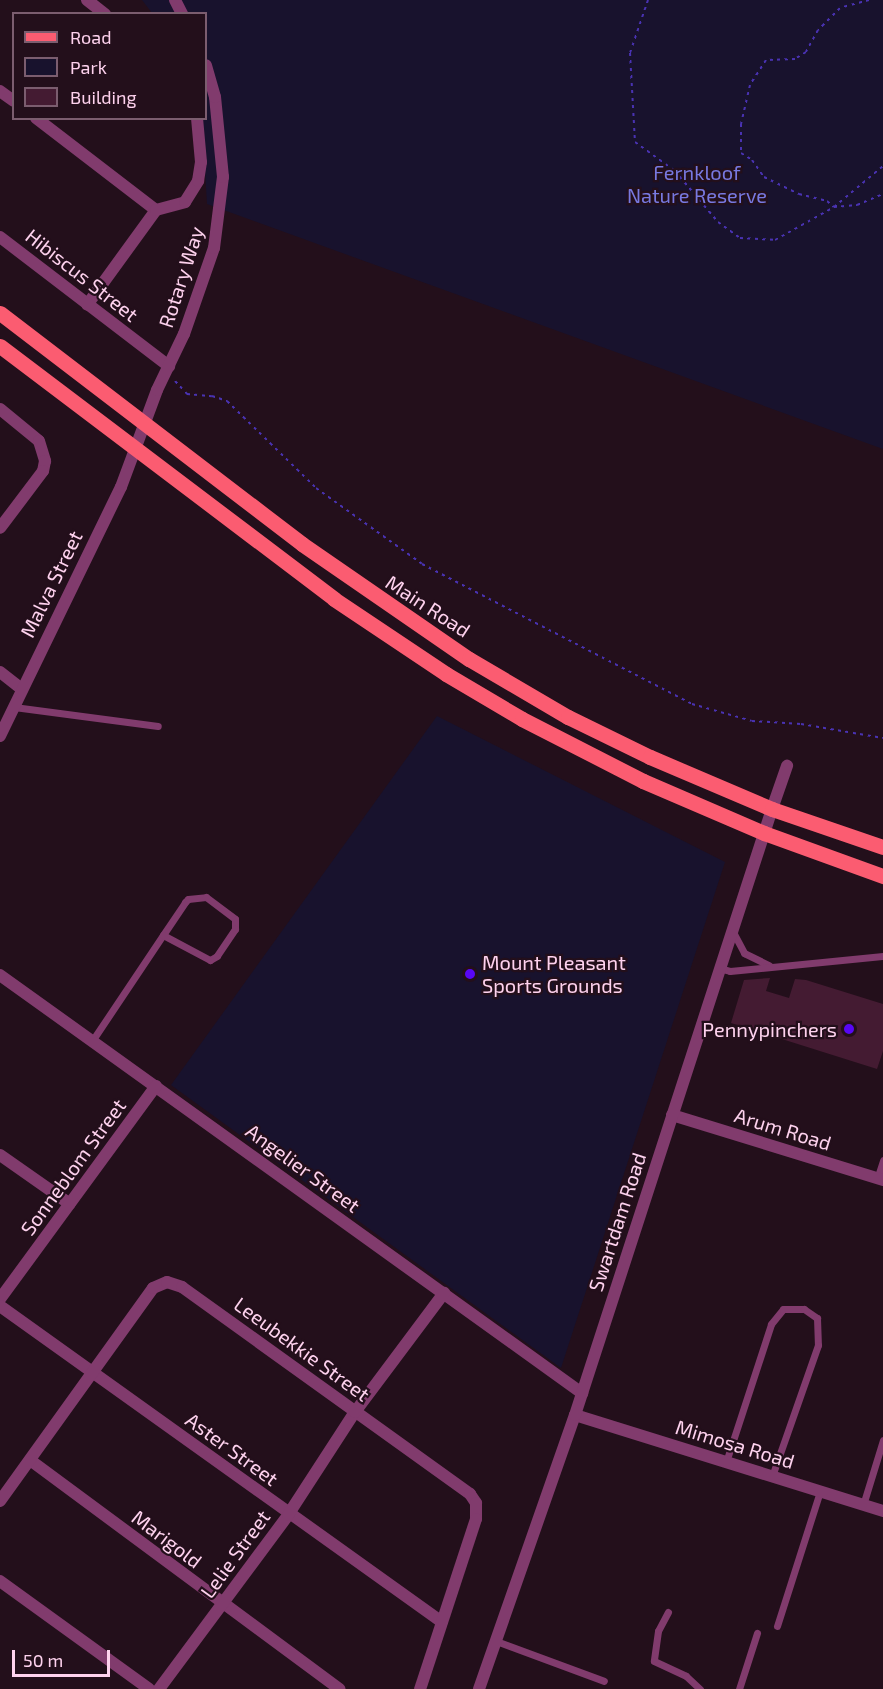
<!DOCTYPE html>
<html>
<head>
<meta charset="utf-8">
<style>
  body { margin:0 }
  #map { position:relative; width:883px; height:1689px; overflow:hidden; background:#230f1b; font-family:"Exo 2",sans-serif }
  div>[style] { position:absolute }
  [style*='--x'] { left:calc(var(--x)*1px); top:calc(var(--y)*1px); width:calc(var(--w)*1px); rotate:calc(var(--a)*1deg) }
  .green>* { inset:0; background:#18122d }
  .building>* { inset:0; background:#441b32 }
  .path>* { height:2px; margin-top:-1px; transform-origin:0; background:repeating-linear-gradient(90deg,#4932b2 0 3px,transparent 0 7.5px) }
  .service>* { height:7px; margin:-3.5px; padding:0 3.5px; transform-origin:3.5px; border-radius:3.5px; background:#813b6d }
  .minor>* { height:12px; margin:-6px; padding:0 6px; transform-origin:6px; border-radius:6px; background:#813b6d }
  .tertiary>* { height:12px; margin:-6px; padding:0 6px; transform-origin:6px; border-radius:6px; background:#813b6d }
  .primary>* { height:15px; margin:-7.5px; padding:0 7.5px; transform-origin:7.5px; border-radius:7.5px; background:#fb5c71 }
  .dots>* { width:16px; height:16px; translate:-50% -50%; box-sizing:border-box; border:3px solid #230f1b; border-radius:50% }
  span { translate:-50% -50%; white-space:nowrap; text-align:center; line-height:1.15; -webkit-text-stroke:4.5px #230f1b; paint-order:stroke }
  .park-label { font-size:20px; color:#7879e1 }
  .street-label { font-size:20px; color:#fed2ee }
  .poi-label { font-size:20px; color:#fed2ee }
  .left { translate:0 -50%; text-align:left }
  .right { translate:-100% -50%; text-align:right }
  .legend { position:absolute; left:12px; top:12px; width:195px; height:108px; box-sizing:border-box; background:#230f1b; border:2px solid #7b5d6f; margin:0; padding:8px 10px; list-style:none; font-size:18px; color:#fed2ee }
  .legend li { display:flex; align-items:center; gap:12px; height:30px }
  .legend b { width:30px; border:2px solid #7b5d6f }
  .scale { position:absolute; left:12px; top:1650px; width:98px; height:27px; box-sizing:border-box; border:3px solid #fed2ee; border-top:0; padding-left:8px; font-size:18px; line-height:21px; white-space:nowrap; color:#fed2ee; -webkit-text-stroke:4px #230f1b; paint-order:stroke }
</style>
</head>
<body>
<div id="map">
  <div class="green">
    <div style="clip-path:polygon(142px 0,883px 0,883px 449px,207px 204px,202px 119px,206px 118px,206px 14px,152px 13px)"></div>
    <div style="clip-path:polygon(437px 716px,725px 862px,561px 1368px,171px 1085px)"></div>
  </div>
  <div class="building">
    <div style="clip-path:polygon(770px 978px,766px 991px,789px 998px,795px 979px,806px 980px,883px 1004px,883px 1051px,877px 1069px,731px 1023px,744px 980px)"></div>
  </div>
  <div class="path">
    <div style="--x:648;--y:0;--w:56;--a:108.8"></div>
    <div style="--x:630;--y:53;--w:89;--a:86.8"></div>
    <div style="--x:635;--y:142;--w:49;--a:35.9"></div>
    <div style="--x:675;--y:171;--w:67;--a:49.9"></div>
    <div style="--x:718;--y:222;--w:27;--a:36"></div>
    <div style="--x:740;--y:238;--w:35;--a:3"></div>
    <div style="--x:775;--y:240;--w:68;--a:-29.2"></div>
    <div style="--x:834;--y:207;--w:64;--a:-39.9"></div>
    <div style="--x:869;--y:0;--w:30;--a:165"></div>
    <div style="--x:840;--y:8;--w:31;--a:135"></div>
    <div style="--x:818;--y:30;--w:25;--a:119"></div>
    <div style="--x:806;--y:52;--w:13;--a:148"></div>
    <div style="--x:795;--y:59;--w:29;--a:178"></div>
    <div style="--x:766;--y:60;--w:30;--a:123"></div>
    <div style="--x:750;--y:85;--w:40;--a:103"></div>
    <div style="--x:741;--y:124;--w:29;--a:90"></div>
    <div style="--x:741;--y:153;--w:13;--a:32"></div>
    <div style="--x:752;--y:160;--w:21;--a:55"></div>
    <div style="--x:764;--y:177;--w:39;--a:26"></div>
    <div style="--x:799;--y:194;--w:29;--a:14"></div>
    <div style="--x:827;--y:201;--w:9;--a:41"></div>
    <div style="--x:834;--y:207;--w:23;--a:-5"></div>
    <div style="--x:857;--y:205;--w:28;--a:-23"></div>
    <div style="--x:175;--y:381;--w:18;--a:47"></div>
    <div style="--x:187;--y:394;--w:25;--a:5"></div>
    <div style="--x:212;--y:396;--w:16;--a:18"></div>
    <div style="--x:227;--y:401;--w:124;--a:44.3"></div>
    <div style="--x:316;--y:488;--w:130;--a:35.6"></div>
    <div style="--x:422;--y:564;--w:304;--a:27.4"></div>
    <div style="--x:692;--y:704;--w:62;--a:15.8"></div>
    <div style="--x:752;--y:721;--w:49;--a:3.5"></div>
    <div style="--x:801;--y:724;--w:83;--a:9.7"></div>
  </div>
  <div class="service">
    <div style="--x:14;--y:707;--w:145;--a:7.5"></div>
    <div style="--x:733;--y:932;--w:24;--a:62"></div>
    <div style="--x:744;--y:953;--w:28;--a:26"></div>
    <div style="--x:719;--y:968;--w:11;--a:15"></div>
    <div style="--x:730;--y:971;--w:154;--a:-5.6"></div>
    <div style="--x:92;--y:1041;--w:128;--a:-56.2"></div>
    <div style="--x:163;--y:935;--w:40;--a:-56"></div>
    <div style="--x:185;--y:902;--w:4;--a:-45"></div>
    <div style="--x:188;--y:899;--w:18;--a:-6"></div>
    <div style="--x:206;--y:897;--w:36;--a:37"></div>
    <div style="--x:235;--y:919;--w:10;--a:90"></div>
    <div style="--x:235;--y:929;--w:32;--a:124"></div>
    <div style="--x:217;--y:956;--w:8;--a:150"></div>
    <div style="--x:210;--y:960;--w:53;--a:-152"></div>
    <div style="--x:877;--y:1179;--w:20;--a:-72"></div>
    <div style="--x:726;--y:1462;--w:145;--a:-71.9"></div>
    <div style="--x:771;--y:1324;--w:19;--a:-51"></div>
    <div style="--x:783;--y:1309;--w:21;--a:0"></div>
    <div style="--x:804;--y:1309;--w:16;--a:35"></div>
    <div style="--x:817;--y:1318;--w:27;--a:88"></div>
    <div style="--x:818;--y:1345;--w:139;--a:109.3"></div>
    <div style="--x:863;--y:1505;--w:68;--a:-72.9"></div>
    <div style="--x:668;--y:1612;--w:21;--a:118"></div>
    <div style="--x:658;--y:1631;--w:30;--a:98"></div>
    <div style="--x:654;--y:1661;--w:35;--a:25"></div>
    <div style="--x:686;--y:1676;--w:19;--a:43"></div>
    <div style="--x:777;--y:1626;--w:142;--a:-72.3"></div>
    <div style="--x:496;--y:1641;--w:115;--a:20.3"></div>
    <div style="--x:739;--y:1689;--w:59;--a:-72.2"></div>
  </div>
  <div class="minor">
    <div style="--x:87;--y:0;--w:23;--a:38"></div>
    <div style="--x:175;--y:0;--w:16;--a:63"></div>
    <div style="--x:0;--y:91;--w:17;--a:36"></div>
    <div style="--x:36;--y:118;--w:151;--a:37.5"></div>
    <div style="--x:156;--y:210;--w:117;--a:126"></div>
    <div style="--x:156;--y:210;--w:30;--a:-15"></div>
    <div style="--x:185;--y:202;--w:25;--a:-58"></div>
    <div style="--x:198;--y:181;--w:19;--a:-81"></div>
    <div style="--x:201;--y:162;--w:44;--a:-95.2"></div>
    <div style="--x:0;--y:237;--w:213;--a:37.4"></div>
    <div style="--x:0;--y:409;--w:50;--a:39.4"></div>
    <div style="--x:39;--y:441;--w:21;--a:73"></div>
    <div style="--x:45;--y:461;--w:10;--a:101"></div>
    <div style="--x:43;--y:471;--w:71;--a:127"></div>
    <div style="--x:0;--y:672;--w:28;--a:38"></div>
    <div style="--x:0;--y:736;--w:277;--a:-64.1"></div>
    <div style="--x:121;--y:487;--w:103;--a:-69.6"></div>
    <div style="--x:157;--y:390;--w:62;--a:-64.3"></div>
    <div style="--x:184;--y:334;--w:91;--a:-70.8"></div>
    <div style="--x:214;--y:248;--w:72;--a:-82.8"></div>
    <div style="--x:223;--y:177;--w:80;--a:-95.7"></div>
    <div style="--x:215;--y:97;--w:33;--a:-106"></div>
    <div style="--x:772;--y:809;--w:46;--a:-70.8"></div>
    <div style="--x:0;--y:975;--w:717;--a:35.69"></div>
    <div style="--x:672;--y:1115;--w:221;--a:17.1"></div>
    <div style="--x:0;--y:1155;--w:85;--a:35"></div>
    <div style="--x:0;--y:1299;--w:264;--a:-53.8"></div>
    <div style="--x:0;--y:1306;--w:543;--a:35.56"></div>
    <div style="--x:575;--y:1415;--w:323;--a:17.3"></div>
    <div style="--x:30;--y:1460;--w:385;--a:36.5"></div>
    <div style="--x:0;--y:1501;--w:262;--a:-54.3"></div>
    <div style="--x:153;--y:1288;--w:15;--a:-23"></div>
    <div style="--x:167;--y:1282;--w:16;--a:18"></div>
    <div style="--x:182;--y:1287;--w:355;--a:35.7"></div>
    <div style="--x:470;--y:1494;--w:11;--a:56"></div>
    <div style="--x:476;--y:1503;--w:16;--a:90"></div>
    <div style="--x:476;--y:1519;--w:179;--a:108.2"></div>
    <div style="--x:0;--y:1581;--w:184;--a:35.9"></div>
    <div style="--x:159;--y:1689;--w:217;--a:-53.4"></div>
    <div style="--x:288;--y:1515;--w:123;--a:-57"></div>
    <div style="--x:355;--y:1412;--w:149;--a:-53.2"></div>
  </div>
  <div class="tertiary">
    <div style="--x:479;--y:1689;--w:290;--a:-70.7"></div>
    <div style="--x:575;--y:1415;--w:637;--a:-71.99"></div>
  </div>
  <div class="primary">
    <div style="--x:0;--y:313;--w:380;--a:37.4"></div>
    <div style="--x:302;--y:544;--w:203;--a:34.6"></div>
    <div style="--x:469;--y:659;--w:115;--a:30.4"></div>
    <div style="--x:568;--y:717;--w:91;--a:26"></div>
    <div style="--x:650;--y:757;--w:133;--a:23.1"></div>
    <div style="--x:772;--y:809;--w:117;--a:18.9"></div>
    <div style="--x:0;--y:346;--w:419;--a:37.1"></div>
    <div style="--x:334;--y:599;--w:135;--a:33.8"></div>
    <div style="--x:446;--y:674;--w:88;--a:30.6"></div>
    <div style="--x:522;--y:719;--w:136;--a:27.1"></div>
    <div style="--x:643;--y:781;--w:132;--a:23.3"></div>
    <div style="--x:764;--y:833;--w:127;--a:19.9"></div>
  </div>
  <div class="dots">
    <div style="left:470px;top:974px;background:#5807f5"></div>
    <div style="left:849px;top:1029px;background:#5807f5"></div>
  </div>
  <div class="park-label">
    <span style="left:697px;top:184px">Fernkloof<br>Nature Reserve</span>
  </div>
  <div class="street-label">
    <span style="left:82px;top:275px;rotate:38deg">Hibiscus Street</span>
    <span style="left:181px;top:277px;rotate:-72deg">Rotary Way</span>
    <span style="left:51px;top:584px;rotate:-64deg">Malva Street</span>
    <span style="left:428px;top:606px;rotate:33deg">Main Road</span>
    <span style="left:783px;top:1129px;rotate:17deg">Arum Road</span>
    <span style="left:73px;top:1167px;rotate:-54deg">Sonneblom Street</span>
    <span style="left:303px;top:1168px;rotate:36deg">Angelier Street</span>
    <span style="left:617px;top:1222px;rotate:-72deg">Swartdam Road</span>
    <span style="left:302px;top:1349px;rotate:36deg">Leeubekkie Street</span>
    <span style="left:735px;top:1444px;rotate:17deg">Mimosa Road</span>
    <span style="left:232px;top:1449px;rotate:36deg">Aster Street</span>
    <span style="left:167px;top:1539px;rotate:37deg">Marigold</span>
    <span style="left:235px;top:1554px;rotate:-54deg">Lelie Street</span>
  </div>
  <div class="poi-label">
    <span class="left" style="left:482px;top:974px">Mount Pleasant<br>Sports Grounds</span>
    <span class="right" style="left:837px;top:1029px">Pennypinchers</span>
  </div>
  <ul class="legend">
  <li><b style="height:8px;background:#fb5c71"></b>Road</li>
  <li><b style="height:16px;background:#18122d"></b>Park</li>
  <li><b style="height:16px;background:#441b32"></b>Building</li>
  </ul>
  <div class="scale">50 m</div>
</div>
</body>
</html>
